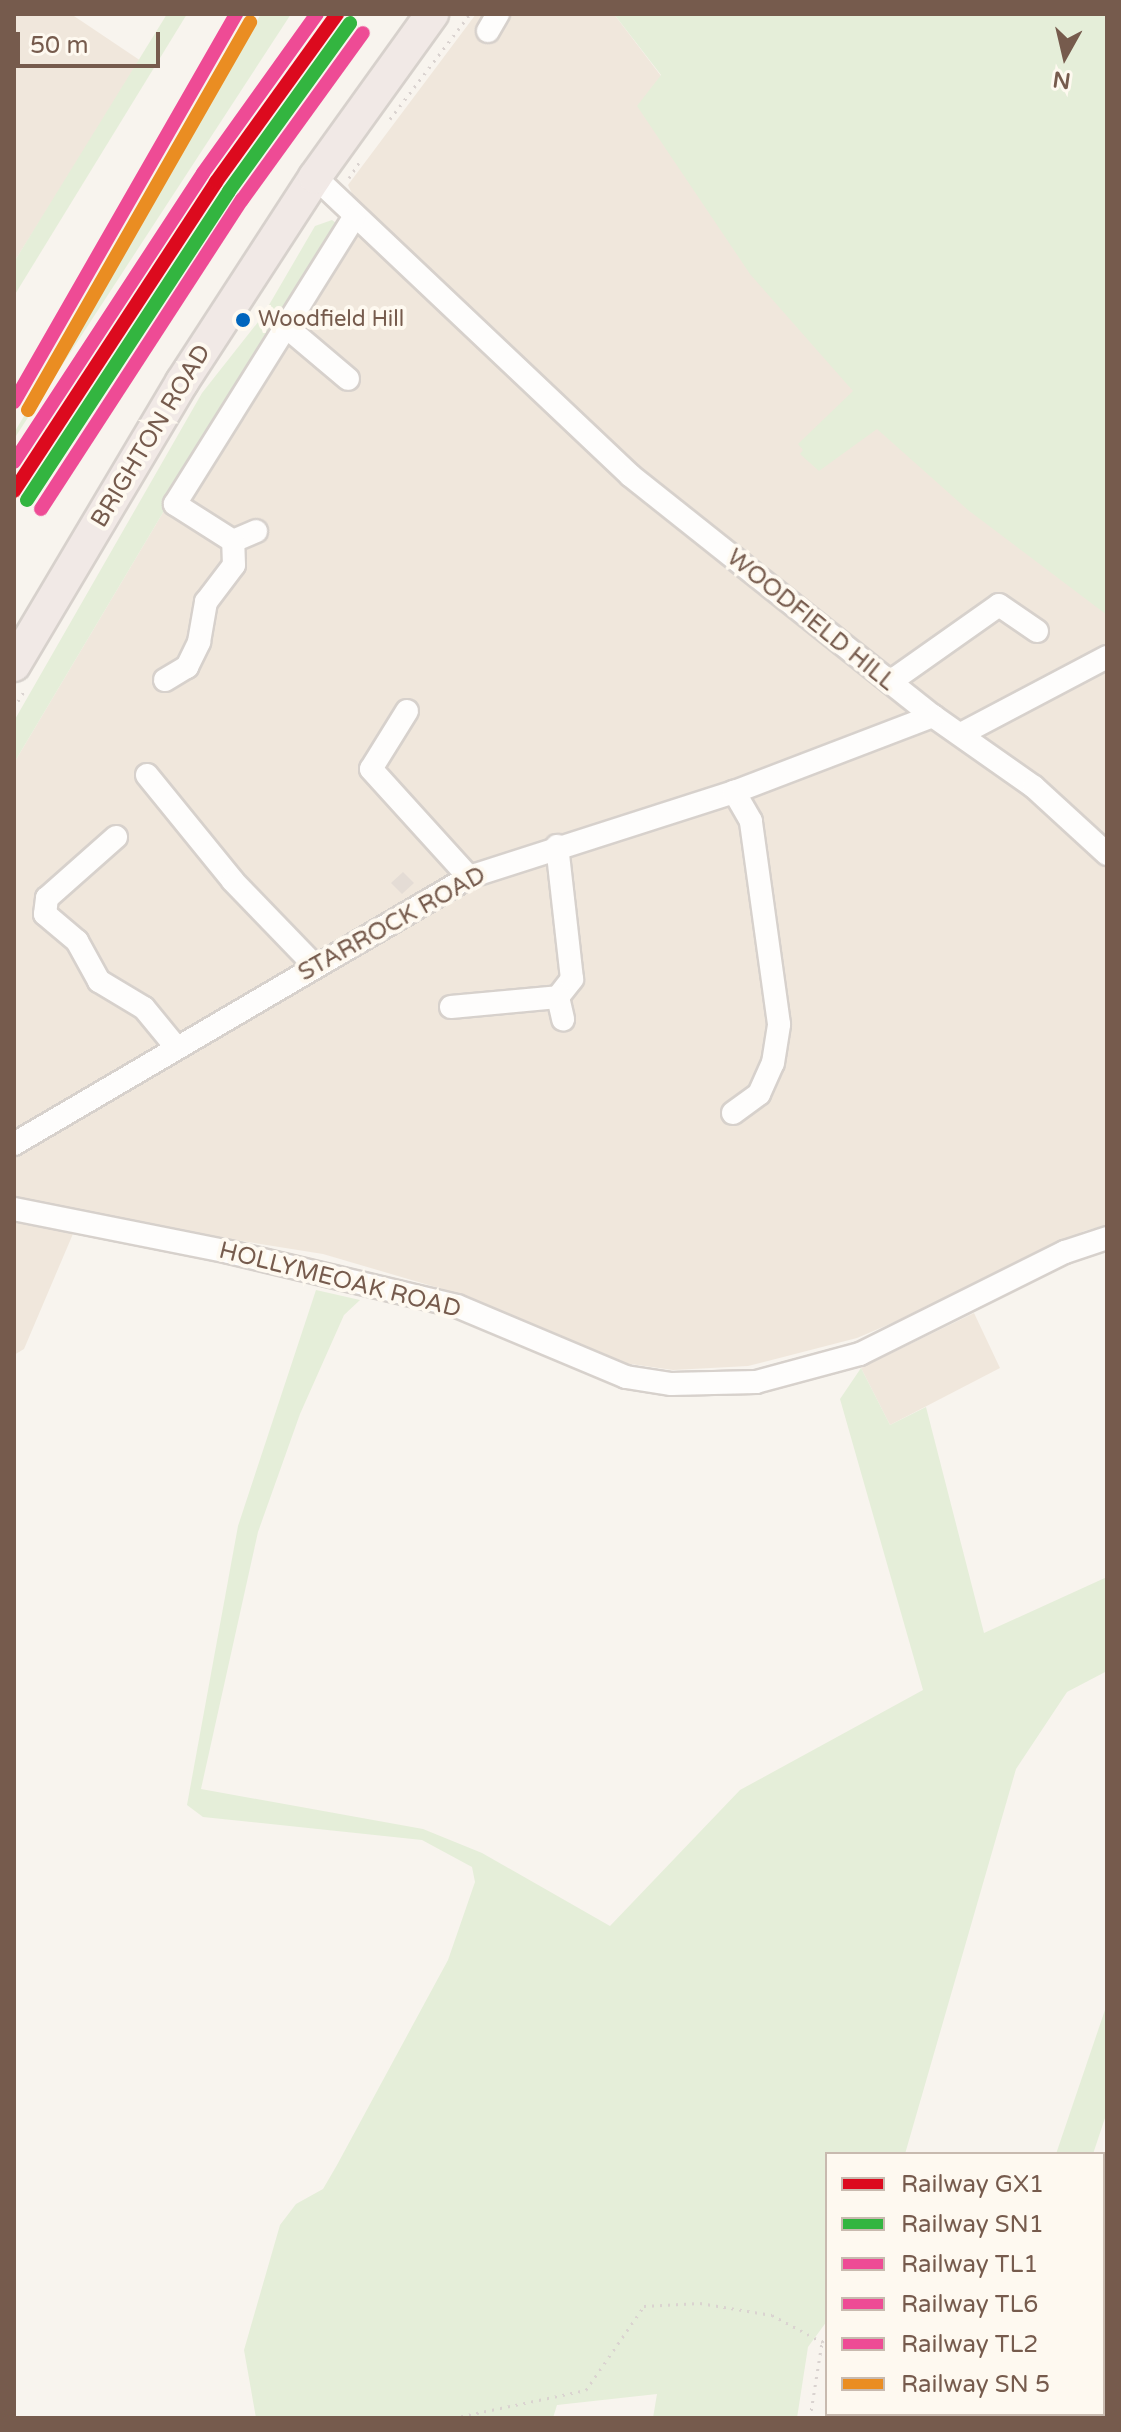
<!DOCTYPE html>
<html>
<head>
<meta charset="utf-8">
<style>
  body { margin:0 }
  #map { position:relative; width:1121px; height:2432px; overflow:hidden; background:#f8f4ee; font-family:"Varela Round",sans-serif }
  div>[style] { position:absolute }
  [style*='--x'] { left:calc(var(--x)*1px); top:calc(var(--y)*1px); width:calc(var(--w)*1px); rotate:calc(var(--a)*1deg) }
  .residential>* { inset:0; background:#f0e7dc }
  .green>* { inset:0; background:#e5eed9 }
  .building>* { inset:0; background:#e4dcd5 }
  .path>* { height:3px; margin-top:-1.5px; transform-origin:0; background:repeating-linear-gradient(90deg,#dad3d0 0 2px,transparent 0 8px) }
  .roads { filter:drop-shadow(2px 0 #d7d1cc) drop-shadow(-2px 0 #d7d1cc) drop-shadow(0 2px #d7d1cc) drop-shadow(0 -2px #d7d1cc) }
  .minor>* { height:22px; margin:-11px; padding:0 11px; transform-origin:11px; border-radius:11px; background:#fefdfc }
  .highway>* { height:32px; margin:-16px; padding:0 16px; transform-origin:16px; border-radius:16px; background:#f1e9e6 }
  .rail-1>* { height:14px; margin:-7px; padding:0 7px; transform-origin:7px; border-radius:7px; background:#dc0a1e }
  .rail-2>* { height:14px; margin:-7px; padding:0 7px; transform-origin:7px; border-radius:7px; background:#33b540 }
  .rail-3>* { height:14px; margin:-7px; padding:0 7px; transform-origin:7px; border-radius:7px; background:#ee4b95 }
  .rail-4>* { height:14px; margin:-7px; padding:0 7px; transform-origin:7px; border-radius:7px; background:#ee4b95 }
  .rail-5>* { height:14px; margin:-7px; padding:0 7px; transform-origin:7px; border-radius:7px; background:#ee4b95 }
  .rail-6>* { height:14px; margin:-7px; padding:0 7px; transform-origin:7px; border-radius:7px; background:#ea8d22 }
  .dots>* { width:22px; height:22px; translate:-50% -50%; box-sizing:border-box; border:4px solid #fef9f0; border-radius:50% }
  span { translate:-50% -50%; white-space:nowrap; text-align:center; line-height:1.15; -webkit-text-stroke:8px #fef9f0; paint-order:stroke }
  .bus-label { font-size:22px; color:#765b4d }
  .left { translate:0 -50%; text-align:left }
  .street-label { font-size:24px; color:#765b4d }
  .frame { position:absolute; inset:0; border:16px solid #765b4d; pointer-events:none }
  .legend { position:absolute; left:825px; top:2152px; width:280px; height:264px; box-sizing:border-box; background:#fef9f0; border:2px solid #c8baaf; margin:0; padding:10px 14px; list-style:none; font-size:24px; color:#765b4d }
  .legend li { display:flex; align-items:center; gap:16px; height:40px }
  .legend b { width:40px; border:2px solid #c8baaf }
  .north { position:absolute; left:1025px; top:16px; width:80px; height:80px; -webkit-text-stroke:6px #fef9f0; paint-order:stroke; rotate:188deg; font-size:22px; font-weight:700; line-height:32px; text-align:center; color:#765b4d }
  .north::after { content:''; display:block; margin:auto; width:28px; height:36px; background:#765b4d; clip-path:polygon(50% 0,100% 100%,50% 72%,0 100%) }
  .scale { position:absolute; left:16px; top:32px; width:144px; height:36px; box-sizing:border-box; border:4px solid #765b4d; border-top:0; padding-left:10px; font-size:24px; line-height:28px; white-space:nowrap; color:#765b4d; -webkit-text-stroke:6px #fef9f0; paint-order:stroke }
</style>
</head>
<body>
<div id="map">
  <div class="residential">
    <div style="clip-path:polygon(14px 14px,71px 14px,141px 61px,14px 262px)"></div>
    <div style="clip-path:polygon(476px 14px,614px 14px,661px 76px,1107px 549px,1107px 1225px,1084px 1231px,965px 1292px,857px 1338px,748px 1366px,673px 1370px,616px 1362px,449px 1291px,323px 1254px,81px 1215px,24px 1349px,14px 1355px,14px 763px,277px 321px,355px 200px,348px 185px)"></div>
    <div style="clip-path:polygon(974px 1313px,1000px 1368px,890px 1425px,861px 1368px)"></div>
  </div>
  <div class="green">
    <div style="clip-path:polygon(167px 14px,187px 14px,14px 296px,14px 262px)"></div>
    <div style="clip-path:polygon(261px 14px,291px 14px,14px 439px,14px 433px)"></div>
    <div style="clip-path:polygon(614px 14px,1107px 14px,1107px 615px,968px 510px,877px 429px,819px 471px,800px 454px,803px 450px,798px 444px,853px 391px,750px 274px,637px 106px,661px 75px)"></div>
    <div style="clip-path:polygon(332px 220px,339px 225px,277px 321px,14px 763px,14px 721px,202px 393px,262px 317px,315px 226px)"></div>
    <div style="clip-path:polygon(316px 1290px,360px 1300px,344px 1315px,300px 1414px,258px 1532px,201px 1789px,423px 1829px,482px 1853px,610px 1926px,740px 1790px,923px 1690px,840px 1399px,861px 1368px,890px 1425px,926px 1407px,984px 1633px,1107px 1577px,1107px 1671px,1067px 1692px,1016px 1769px,905px 2154px,827px 2154px,827px 2321px,808px 2347px,797px 2418px,653px 2418px,657px 2394px,557px 2405px,553px 2418px,256px 2418px,244px 2350px,280px 2225px,296px 2204px,323px 2189px,337px 2165px,448px 1960px,475px 1882px,472px 1867px,422px 1840px,203px 1817px,187px 1805px,238px 1526px)"></div>
    <div style="clip-path:polygon(1107px 2004px,1107px 2112px,1093px 2154px,1056px 2154px)"></div>
    <div style="clip-path:polygon(830px 2414px,1030px 2414px,1042px 2418px,829px 2418px)"></div>
  </div>
  <div class="building">
    <div style="clip-path:polygon(403px 872px,414px 883px,402px 894px,391px 883px)"></div>
  </div>
  <div class="path">
    <div style="--x:390;--y:119;--w:132;--a:-52.7"></div>
    <div style="--x:349;--y:178;--w:20;--a:-57"></div>
    <div style="--x:14;--y:708;--w:23;--a:-59"></div>
    <div style="--x:1102;--y:2414;--w:5;--a:22"></div>
    <div style="--x:453;--y:2418;--w:136;--a:-11.9"></div>
    <div style="--x:586;--y:2390;--w:102;--a:-55.4"></div>
    <div style="--x:644;--y:2306;--w:56;--a:-3.1"></div>
    <div style="--x:700;--y:2303;--w:73;--a:9.5"></div>
    <div style="--x:772;--y:2315;--w:57;--a:28.4"></div>
    <div style="--x:810;--y:2418;--w:77;--a:-81"></div>
    <div style="--x:822;--y:2342;--w:7;--a:-45"></div>
  </div>
  <div class="roads">
    <div class="minor">
      <div style="--x:488;--y:31;--w:20;--a:-60"></div>
      <div style="--x:315;--y:177;--w:435;--a:43.4"></div>
      <div style="--x:631;--y:476;--w:386;--a:38.5"></div>
      <div style="--x:933;--y:716;--w:123;--a:35.1"></div>
      <div style="--x:1034;--y:787;--w:99;--a:42.5"></div>
      <div style="--x:283;--y:324;--w:85;--a:40.2"></div>
      <div style="--x:233;--y:541;--w:25;--a:-23"></div>
      <div style="--x:165;--y:680;--w:26;--a:-31"></div>
      <div style="--x:187;--y:667;--w:28;--a:-64"></div>
      <div style="--x:199;--y:642;--w:41;--a:-80.1"></div>
      <div style="--x:206;--y:602;--w:46;--a:-52.9"></div>
      <div style="--x:234;--y:565;--w:24;--a:-92"></div>
      <div style="--x:233;--y:541;--w:69;--a:-147.5"></div>
      <div style="--x:175;--y:504;--w:338;--a:-58"></div>
      <div style="--x:890;--y:682;--w:133;--a:-35.2"></div>
      <div style="--x:999;--y:605;--w:46;--a:34.4"></div>
      <div style="--x:407;--y:711;--w:68;--a:121.8"></div>
      <div style="--x:371;--y:769;--w:146;--a:47.8"></div>
      <div style="--x:961;--y:734;--w:165;--a:-27.8"></div>
      <div style="--x:147;--y:775;--w:136;--a:50.9"></div>
      <div style="--x:233;--y:881;--w:118;--a:46"></div>
      <div style="--x:116;--y:837;--w:92;--a:138.5"></div>
      <div style="--x:47;--y:898;--w:16;--a:97"></div>
      <div style="--x:45;--y:914;--w:42;--a:40.2"></div>
      <div style="--x:77;--y:941;--w:46;--a:61.2"></div>
      <div style="--x:99;--y:981;--w:52;--a:31"></div>
      <div style="--x:144;--y:1008;--w:50;--a:50.6"></div>
      <div style="--x:558;--y:997;--w:23;--a:77"></div>
      <div style="--x:451;--y:1007;--w:107;--a:-5.3"></div>
      <div style="--x:558;--y:997;--w:23;--a:-52"></div>
      <div style="--x:572;--y:979;--w:134;--a:-96.4"></div>
      <div style="--x:733;--y:1113;--w:32;--a:-36"></div>
      <div style="--x:759;--y:1094;--w:34;--a:-66"></div>
      <div style="--x:773;--y:1063;--w:39;--a:-81"></div>
      <div style="--x:779;--y:1024;--w:205;--a:-97.9"></div>
      <div style="--x:751;--y:821;--w:34;--a:-120"></div>
      <div style="--x:14;--y:1144;--w:528;--a:-30.4"></div>
      <div style="--x:469;--y:877;--w:278;--a:-17.8"></div>
      <div style="--x:734;--y:792;--w:213;--a:-20.9"></div>
      <div style="--x:14;--y:1209;--w:219;--a:11.3"></div>
      <div style="--x:229;--y:1252;--w:234;--a:13.3"></div>
      <div style="--x:457;--y:1306;--w:183;--a:22.8"></div>
      <div style="--x:626;--y:1377;--w:46;--a:8.8"></div>
      <div style="--x:671;--y:1384;--w:85;--a:-1.3"></div>
      <div style="--x:756;--y:1382;--w:108;--a:-15.1"></div>
      <div style="--x:860;--y:1354;--w:229;--a:-26.5"></div>
      <div style="--x:1065;--y:1252;--w:44;--a:-18.4"></div>
    </div>
    <div class="highway">
      <div style="--x:14;--y:665;--w:329;--a:-59.3"></div>
      <div style="--x:182;--y:382;--w:244;--a:-57"></div>
      <div style="--x:315;--y:177;--w:201;--a:-54.3"></div>
    </div>
  </div>
  <div class="rail-1">
    <div style="--x:14;--y:491;--w:369;--a:-56.8"></div>
    <div style="--x:216;--y:182;--w:207;--a:-54.2"></div>
  </div>
  <div class="rail-2">
    <div style="--x:27;--y:500;--w:369;--a:-56.8"></div>
    <div style="--x:229;--y:191;--w:207;--a:-54.2"></div>
  </div>
  <div class="rail-3">
    <div style="--x:14;--y:462;--w:345;--a:-56.8"></div>
    <div style="--x:203;--y:173;--w:196;--a:-54.4"></div>
  </div>
  <div class="rail-4">
    <div style="--x:41;--y:509;--w:369;--a:-57"></div>
    <div style="--x:242;--y:200;--w:206;--a:-54.1"></div>
  </div>
  <div class="rail-5">
    <div style="--x:14;--y:402;--w:447;--a:-60.2"></div>
  </div>
  <div class="rail-6">
    <div style="--x:28;--y:410;--w:447;--a:-60.2"></div>
  </div>
  <div class="dots">
    <div style="left:243px;top:320px;background:#0065bd"></div>
  </div>
  <div class="bus-label">
    <span class="left" style="left:258px;top:320px">Woodfield Hill</span>
  </div>
  <div class="street-label">
    <span style="left:151px;top:436px;rotate:-59deg">BRIGHTON ROAD</span>
    <span style="left:811px;top:620px;rotate:39deg">WOODFIELD HILL</span>
    <span style="left:392px;top:924px;rotate:-29deg">STARROCK ROAD</span>
    <span style="left:340px;top:1280px;rotate:14deg">HOLLYMEOAK ROAD</span>
  </div>
  <div class="frame"></div>
  <ul class="legend">
  <li><b style="height:10px;background:#dc0a1e"></b>Railway GX1</li>
  <li><b style="height:10px;background:#33b540"></b>Railway SN1</li>
  <li><b style="height:10px;background:#ee4b95"></b>Railway TL1</li>
  <li><b style="height:10px;background:#ee4b95"></b>Railway TL6</li>
  <li><b style="height:10px;background:#ee4b95"></b>Railway TL2</li>
  <li><b style="height:10px;background:#ea8d22"></b>Railway SN 5</li>
  </ul>
  <div class="north">N</div>
  <div class="scale">50 m</div>
</div>
</body>
</html>
